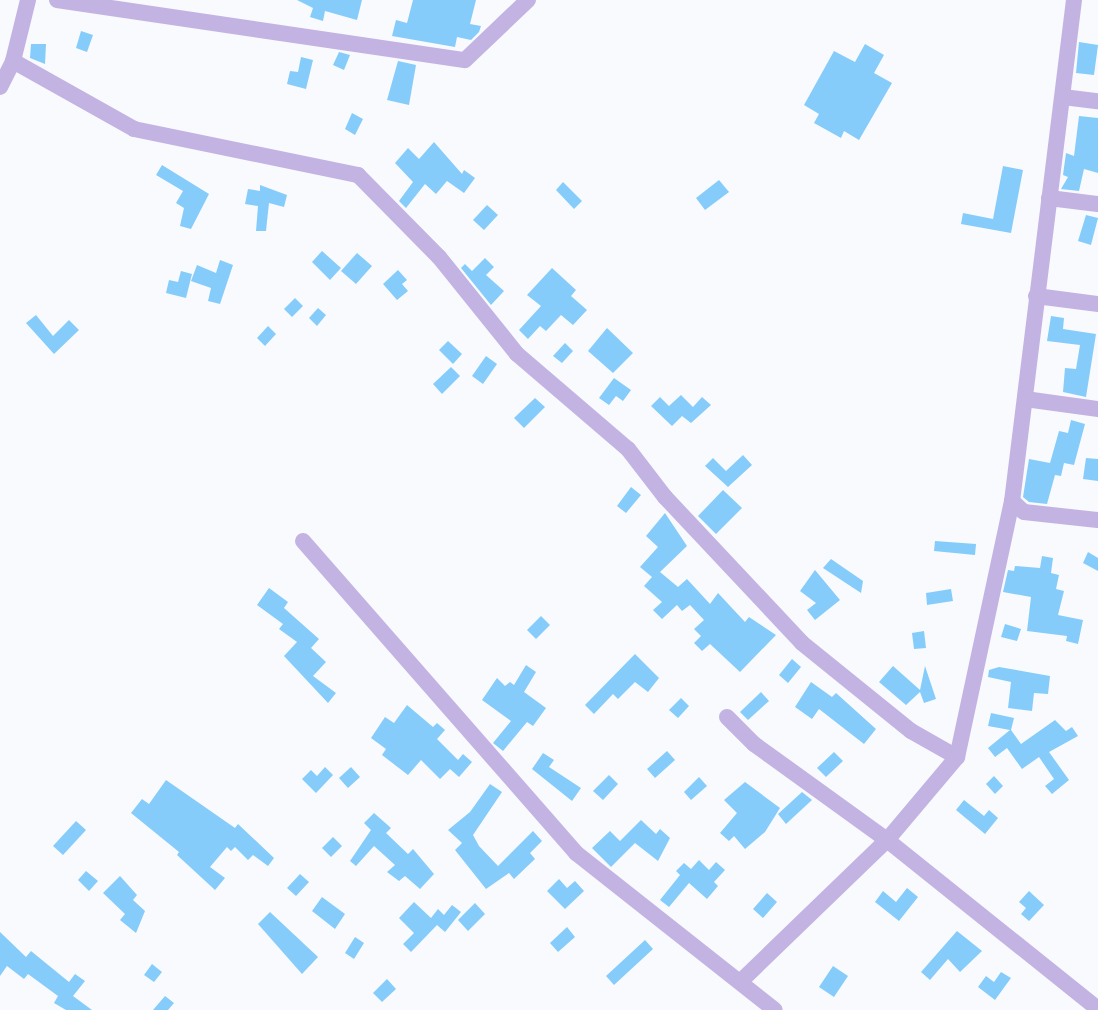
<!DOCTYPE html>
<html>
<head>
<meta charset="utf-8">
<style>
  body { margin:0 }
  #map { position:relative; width:1098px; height:1010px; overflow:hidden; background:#f9fafd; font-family:Commissioner,sans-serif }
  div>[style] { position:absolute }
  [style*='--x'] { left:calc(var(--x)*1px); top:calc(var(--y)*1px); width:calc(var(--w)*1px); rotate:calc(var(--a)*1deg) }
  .building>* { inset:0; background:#85ccfa }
  .street>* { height:16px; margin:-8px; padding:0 8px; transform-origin:8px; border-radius:8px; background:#c3b3e3 }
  span { translate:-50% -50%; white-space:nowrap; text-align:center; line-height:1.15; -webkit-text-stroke:6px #fff; paint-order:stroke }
</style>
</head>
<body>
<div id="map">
  <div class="building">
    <div style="clip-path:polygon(297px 0,362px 0,357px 20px,325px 11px,323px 21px,310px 17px,313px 8px)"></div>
    <div style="clip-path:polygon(413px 0,476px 0,470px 24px,481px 26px,479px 32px,471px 40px,457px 37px,455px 47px,392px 36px,396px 20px,407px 23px)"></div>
    <div style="clip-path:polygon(81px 31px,93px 35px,87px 52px,76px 48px)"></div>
    <div style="clip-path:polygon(1079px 42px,1098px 45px,1094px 75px,1076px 73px)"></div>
    <div style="clip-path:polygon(31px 44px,46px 44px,45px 64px,30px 58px)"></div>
    <div style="clip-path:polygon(865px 44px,884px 55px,874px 73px,892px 83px,859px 140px,844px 131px,841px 138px,814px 123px,819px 114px,804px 105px,834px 51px,855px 62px)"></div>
    <div style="clip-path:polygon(339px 52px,350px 55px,344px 70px,333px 65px)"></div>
    <div style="clip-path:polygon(301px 57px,313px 60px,306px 89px,287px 84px,290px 71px,298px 72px)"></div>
    <div style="clip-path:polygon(398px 61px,416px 65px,409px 105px,387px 100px)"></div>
    <div style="clip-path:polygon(352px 113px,363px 119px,355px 135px,345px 129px)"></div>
    <div style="clip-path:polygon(1079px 116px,1098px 118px,1098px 173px,1084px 169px,1079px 191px,1061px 189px,1068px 177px,1063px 175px,1066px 153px,1074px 156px)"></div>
    <div style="clip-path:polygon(434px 142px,462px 174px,464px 170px,475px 178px,464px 193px,447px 181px,436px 194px,425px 184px,406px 208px,399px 201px,413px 182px,395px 163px,408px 148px,419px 159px)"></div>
    <div style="clip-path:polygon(162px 165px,209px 194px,191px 229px,180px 226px,184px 208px,176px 203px,183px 191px,156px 175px)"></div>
    <div style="clip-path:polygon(1003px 166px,1023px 170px,1011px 233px,961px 224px,963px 213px,993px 219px)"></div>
    <div style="clip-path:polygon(719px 180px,729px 192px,705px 210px,696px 198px)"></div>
    <div style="clip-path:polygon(563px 182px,582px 201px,574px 209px,556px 190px)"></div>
    <div style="clip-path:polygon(260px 185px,287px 195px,284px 207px,269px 203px,266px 231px,256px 231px,258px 206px,245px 204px,248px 189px,260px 191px)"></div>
    <div style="clip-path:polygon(487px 205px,498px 215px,484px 230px,473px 220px)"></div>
    <div style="clip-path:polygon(1086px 215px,1098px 218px,1091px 245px,1078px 241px)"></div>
    <div style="clip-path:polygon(322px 251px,341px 268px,330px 280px,312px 262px)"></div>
    <div style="clip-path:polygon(357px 253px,372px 266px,356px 284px,341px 271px)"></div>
    <div style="clip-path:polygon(485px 258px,494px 267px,486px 275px,504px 291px,491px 305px,461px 268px,465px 264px,472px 271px)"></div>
    <div style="clip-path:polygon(220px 260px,233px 265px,220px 304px,208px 301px,211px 288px,191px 281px,197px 265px,216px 273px)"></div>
    <div style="clip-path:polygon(552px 268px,576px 290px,571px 296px,587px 310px,573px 325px,561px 315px,546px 331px,540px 326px,528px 339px,519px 330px,541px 306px,527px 295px)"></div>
    <div style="clip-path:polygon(398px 270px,407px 280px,402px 284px,408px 291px,397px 300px,383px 284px)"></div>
    <div style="clip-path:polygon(181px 271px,192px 274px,186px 298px,166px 293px,169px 280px,178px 282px)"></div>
    <div style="clip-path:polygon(295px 298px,303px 306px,292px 317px,284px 309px)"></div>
    <div style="clip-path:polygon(318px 308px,326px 315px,317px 326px,309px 318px)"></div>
    <div style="clip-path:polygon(36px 315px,53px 336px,69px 320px,79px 330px,54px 354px,26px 323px)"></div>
    <div style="clip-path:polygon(1051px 316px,1064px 318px,1063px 329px,1096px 334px,1086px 397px,1063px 392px,1065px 368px,1076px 369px,1080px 345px,1047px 341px)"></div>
    <div style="clip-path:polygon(268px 326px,276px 334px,265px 346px,257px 338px)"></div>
    <div style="clip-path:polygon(607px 328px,633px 353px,613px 373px,588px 351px)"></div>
    <div style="clip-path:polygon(448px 341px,462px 354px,453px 364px,439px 350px)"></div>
    <div style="clip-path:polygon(565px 343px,573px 351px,562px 363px,553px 356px)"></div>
    <div style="clip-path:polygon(486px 356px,497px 364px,483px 384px,472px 376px)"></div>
    <div style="clip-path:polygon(451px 367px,460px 376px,442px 394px,433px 384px)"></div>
    <div style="clip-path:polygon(614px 378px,631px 390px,623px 401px,616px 396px,609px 405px,599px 398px)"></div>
    <div style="clip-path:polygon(681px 395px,693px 407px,702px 397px,711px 405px,691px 423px,682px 416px,672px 426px,651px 406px,660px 397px,669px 406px)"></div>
    <div style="clip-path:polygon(535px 398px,545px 407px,524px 428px,514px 418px)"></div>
    <div style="clip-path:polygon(1071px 420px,1085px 424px,1074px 465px,1064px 463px,1061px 476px,1055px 475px,1047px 504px,1029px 502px,1023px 497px,1029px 459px,1050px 463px,1059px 431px,1068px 433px)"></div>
    <div style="clip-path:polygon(743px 455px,752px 465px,728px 487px,705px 466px,713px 458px,726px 471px)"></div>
    <div style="clip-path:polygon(1086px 458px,1098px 459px,1098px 481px,1083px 479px)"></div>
    <div style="clip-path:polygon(631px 487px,641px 495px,626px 513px,617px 506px)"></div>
    <div style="clip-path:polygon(723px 490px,742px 508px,716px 534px,698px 516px)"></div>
    <div style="clip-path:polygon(665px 513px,687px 546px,660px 572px,678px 587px,687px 579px,710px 604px,718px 593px,745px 622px,749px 617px,776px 635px,740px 672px,710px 644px,702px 651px,694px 643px,701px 636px,694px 629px,704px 620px,690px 605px,682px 611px,677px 605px,662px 619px,653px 610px,662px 602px,644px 586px,652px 577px,640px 567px,658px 547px,646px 536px)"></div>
    <div style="clip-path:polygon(935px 541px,976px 544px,975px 555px,934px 551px)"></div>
    <div style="clip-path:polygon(1088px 552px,1098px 558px,1098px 571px,1083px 563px)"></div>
    <div style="clip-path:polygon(1042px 556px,1053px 558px,1051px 573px,1059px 575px,1056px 589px,1064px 591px,1058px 615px,1083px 620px,1078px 644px,1066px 641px,1067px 636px,1027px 631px,1031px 597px,1003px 592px,1008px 570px,1014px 571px,1015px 566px,1040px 568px)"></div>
    <div style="clip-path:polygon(831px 559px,863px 581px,861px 593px,823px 568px)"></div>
    <div style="clip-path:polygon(815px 570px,840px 600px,815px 620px,807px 610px,816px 603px,800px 591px)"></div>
    <div style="clip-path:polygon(269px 588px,288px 602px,284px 608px,319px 639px,311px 648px,326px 662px,313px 676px,336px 693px,328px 703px,284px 656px,297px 642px,279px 629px,283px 624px,257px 605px)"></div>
    <div style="clip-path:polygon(951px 589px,953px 601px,927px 605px,926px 593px)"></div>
    <div style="clip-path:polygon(541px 616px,550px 625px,536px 639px,527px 630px)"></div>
    <div style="clip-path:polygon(1005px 624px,1021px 629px,1017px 641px,1001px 637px)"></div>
    <div style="clip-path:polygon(924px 631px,926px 648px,914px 649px,912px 633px)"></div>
    <div style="clip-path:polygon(635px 654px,659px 678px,648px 692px,635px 682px,618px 699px,613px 694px,594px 714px,585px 705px)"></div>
    <div style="clip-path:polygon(792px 659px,801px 667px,788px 683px,779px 675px)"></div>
    <div style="clip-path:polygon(526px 665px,536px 672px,524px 692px,546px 708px,533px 726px,527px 722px,503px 751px,493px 743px,511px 721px,482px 700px,497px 678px,505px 686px,510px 682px,514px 685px)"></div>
    <div style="clip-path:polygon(893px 666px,920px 690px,925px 666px,936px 699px,924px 703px,920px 692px,906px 705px,879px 682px)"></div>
    <div style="clip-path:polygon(999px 667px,1050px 676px,1048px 694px,1034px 693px,1032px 711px,1008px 708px,1011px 682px,988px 677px,989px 670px)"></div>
    <div style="clip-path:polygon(811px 682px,832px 697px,836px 693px,876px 729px,864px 744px,819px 709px,812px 719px,795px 707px)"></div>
    <div style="clip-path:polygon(761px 692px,769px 701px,748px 720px,740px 712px)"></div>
    <div style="clip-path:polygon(681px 698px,689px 706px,678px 718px,669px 710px)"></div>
    <div style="clip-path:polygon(407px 705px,433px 727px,437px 723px,445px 730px,437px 739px,458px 760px,463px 754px,472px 762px,459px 777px,450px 769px,440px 779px,421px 760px,408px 775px,382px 755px,386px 749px,371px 738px,385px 717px,394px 723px)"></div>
    <div style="clip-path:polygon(991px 713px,1014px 718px,1011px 730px,1021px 744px,1055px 720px,1066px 731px,1072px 727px,1078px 736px,1049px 752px,1069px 780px,1052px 794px,1045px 786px,1054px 779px,1039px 757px,1022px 769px,1007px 748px,995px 757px,988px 748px,1010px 730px,988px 726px)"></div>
    <div style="clip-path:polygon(667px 751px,675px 760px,655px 778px,647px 769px)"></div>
    <div style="clip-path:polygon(834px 752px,843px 761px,826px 777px,817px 768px)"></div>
    <div style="clip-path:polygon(543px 753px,554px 760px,549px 767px,581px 788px,572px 801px,532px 769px)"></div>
    <div style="clip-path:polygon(325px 767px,333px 775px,316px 793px,302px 779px,311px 770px,317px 776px)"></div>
    <div style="clip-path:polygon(351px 767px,360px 777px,348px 788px,339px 778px)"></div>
    <div style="clip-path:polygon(609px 775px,618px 784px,603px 800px,593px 791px)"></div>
    <div style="clip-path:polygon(994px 776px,1003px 786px,995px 794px,986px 784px)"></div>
    <div style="clip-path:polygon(699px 777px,707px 786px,691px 800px,684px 792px)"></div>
    <div style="clip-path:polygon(166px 780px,235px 828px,238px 824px,274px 858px,268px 866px,253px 855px,248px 860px,235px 847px,231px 851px,227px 847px,210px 867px,225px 878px,215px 890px,177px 855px,179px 852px,131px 813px,142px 799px,149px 804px)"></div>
    <div style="clip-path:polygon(745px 782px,780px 808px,765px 832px,745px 849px,734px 836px,729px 841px,720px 833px,737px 813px,724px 800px)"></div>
    <div style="clip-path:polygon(490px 784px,502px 792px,473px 835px,479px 846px,498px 866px,533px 831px,542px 841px,530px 853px,535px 859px,514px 879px,509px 873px,486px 889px,455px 850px,462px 843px,448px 830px,470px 812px)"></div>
    <div style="clip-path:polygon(802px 792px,812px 800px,786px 824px,778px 814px)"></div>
    <div style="clip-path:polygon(964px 800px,984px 816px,989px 810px,998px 818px,985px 834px,956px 810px)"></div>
    <div style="clip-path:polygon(374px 813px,391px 828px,386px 833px,408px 854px,413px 849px,434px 874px,420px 889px,405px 876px,399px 881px,387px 872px,395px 865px,374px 846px,356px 866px,350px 861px,371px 830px,364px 823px)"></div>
    <div style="clip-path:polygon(641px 820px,656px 834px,660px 829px,670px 838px,658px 861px,635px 843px,611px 867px,592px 848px,610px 831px,620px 841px)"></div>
    <div style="clip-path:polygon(76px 821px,86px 830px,63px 855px,53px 846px)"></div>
    <div style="clip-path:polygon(333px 837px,342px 846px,331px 857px,322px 848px)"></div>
    <div style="clip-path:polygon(699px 860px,709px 870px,716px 862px,725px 870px,714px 882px,718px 886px,707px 899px,689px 883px,669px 907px,660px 900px,680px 875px,676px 871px,684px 863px,691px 869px)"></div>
    <div style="clip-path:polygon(86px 871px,98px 881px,89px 891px,78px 880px)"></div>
    <div style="clip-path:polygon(300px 874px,309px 882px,296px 896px,287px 888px)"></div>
    <div style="clip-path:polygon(120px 876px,137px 895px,133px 900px,145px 911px,136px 933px,120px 920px,125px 914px,103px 893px)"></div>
    <div style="clip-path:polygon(559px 879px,567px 888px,575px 881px,584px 891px,565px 909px,547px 891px)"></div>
    <div style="clip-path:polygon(907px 888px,918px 897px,899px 921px,875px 902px,883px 891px,896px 902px)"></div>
    <div style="clip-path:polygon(1029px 891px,1044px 905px,1029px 921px,1021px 914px,1026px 908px,1019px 902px)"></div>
    <div style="clip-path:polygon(767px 893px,777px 902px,763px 918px,753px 909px)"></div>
    <div style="clip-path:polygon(322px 897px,345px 914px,335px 929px,312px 911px)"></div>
    <div style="clip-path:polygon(414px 902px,431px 918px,438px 909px,444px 915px,452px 905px,461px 912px,445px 932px,437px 925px,411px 952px,403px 944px,414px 933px,399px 918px)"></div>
    <div style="clip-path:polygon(475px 903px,485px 914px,468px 931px,458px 920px)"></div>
    <div style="clip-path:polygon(270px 912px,318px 957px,302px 974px,258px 924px)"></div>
    <div style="clip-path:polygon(567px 927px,575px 937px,558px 952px,550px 943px)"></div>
    <div style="clip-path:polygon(957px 931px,982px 951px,960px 972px,948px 959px,930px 980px,921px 972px)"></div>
    <div style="clip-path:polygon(0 932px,26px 957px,31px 951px,69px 982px,75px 974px,85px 981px,73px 996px,92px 1010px,66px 1010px,54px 1003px,58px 996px,28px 974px,24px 979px,7px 966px,0 976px)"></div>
    <div style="clip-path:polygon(355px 937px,364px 943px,354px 959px,345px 953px)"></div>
    <div style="clip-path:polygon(645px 940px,653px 949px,614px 985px,606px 976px)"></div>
    <div style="clip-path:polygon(152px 964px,162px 972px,154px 982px,144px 975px)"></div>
    <div style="clip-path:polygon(833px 966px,848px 976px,834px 997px,819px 987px)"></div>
    <div style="clip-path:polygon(1001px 972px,1011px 978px,995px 1000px,978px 987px,986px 976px,994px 982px)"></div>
    <div style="clip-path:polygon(387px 979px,396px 989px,382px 1002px,373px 993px)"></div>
    <div style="clip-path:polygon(165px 996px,174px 1003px,168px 1010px,153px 1010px)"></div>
  </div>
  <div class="street">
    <div style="--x:28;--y:0;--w:63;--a:103.8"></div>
    <div style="--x:13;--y:61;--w:139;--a:29.3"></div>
    <div style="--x:134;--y:129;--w:229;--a:11.6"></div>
    <div style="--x:358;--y:175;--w:115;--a:45.4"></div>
    <div style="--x:439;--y:257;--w:124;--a:51.2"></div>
    <div style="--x:517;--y:354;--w:146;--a:40.6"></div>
    <div style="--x:628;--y:449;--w:61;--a:52.4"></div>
    <div style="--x:665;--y:497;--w:200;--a:46.8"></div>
    <div style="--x:802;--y:643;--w:140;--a:38.9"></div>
    <div style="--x:911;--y:731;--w:53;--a:29.5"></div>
    <div style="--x:57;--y:0;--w:412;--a:8.4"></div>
    <div style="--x:465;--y:60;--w:87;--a:-43.6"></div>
    <div style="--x:1074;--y:0;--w:505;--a:97.05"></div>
    <div style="--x:1012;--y:501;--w:16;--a:43"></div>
    <div style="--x:1024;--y:512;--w:74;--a:6.2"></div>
    <div style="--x:0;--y:87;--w:29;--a:-63"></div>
    <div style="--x:1063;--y:97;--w:35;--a:7"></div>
    <div style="--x:1049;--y:198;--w:49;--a:7"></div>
    <div style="--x:1036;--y:296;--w:63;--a:7.4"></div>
    <div style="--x:1025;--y:399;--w:74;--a:7.8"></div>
    <div style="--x:1012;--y:501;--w:262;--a:102.1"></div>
    <div style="--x:957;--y:757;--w:109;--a:130.1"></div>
    <div style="--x:887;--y:840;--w:270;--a:38.7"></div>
    <div style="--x:303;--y:541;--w:415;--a:48.8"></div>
    <div style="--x:576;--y:853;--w:253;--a:38.3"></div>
    <div style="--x:727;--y:717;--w:38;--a:45"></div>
    <div style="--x:754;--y:744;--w:164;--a:35.8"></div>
    <div style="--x:887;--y:840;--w:204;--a:136"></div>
  </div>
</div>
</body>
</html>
